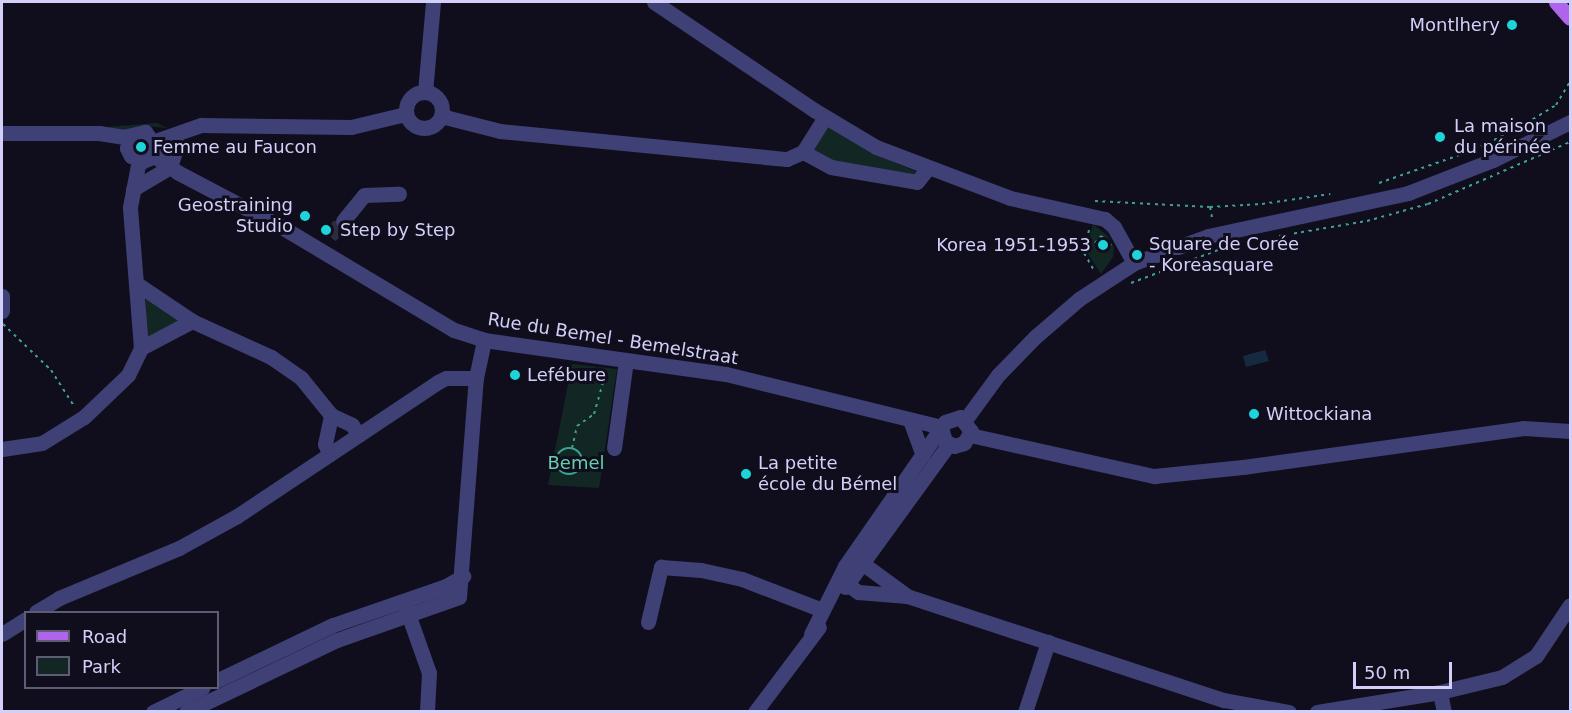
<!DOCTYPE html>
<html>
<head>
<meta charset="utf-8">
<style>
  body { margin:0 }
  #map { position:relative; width:1572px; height:713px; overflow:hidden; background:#100e1d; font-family:"DejaVu Sans",sans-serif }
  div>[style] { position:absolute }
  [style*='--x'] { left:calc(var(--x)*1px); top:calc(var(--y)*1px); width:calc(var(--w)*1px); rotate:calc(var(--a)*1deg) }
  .green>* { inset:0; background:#122624 }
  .water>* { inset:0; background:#152941 }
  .minor-tunnel>* { height:15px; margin-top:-7.5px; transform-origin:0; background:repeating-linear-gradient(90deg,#2d2b3e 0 15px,transparent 0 23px) }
  .path>* { height:2px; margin-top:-1px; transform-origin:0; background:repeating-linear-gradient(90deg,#3ca193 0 3px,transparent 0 7.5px) }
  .path>.ring { margin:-1px; padding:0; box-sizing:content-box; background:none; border:2px solid #3ca193; border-radius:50% }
  .minor>* { height:15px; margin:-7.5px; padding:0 7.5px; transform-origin:7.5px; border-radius:7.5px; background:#3f4176 }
  .minor>.ring { margin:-7.5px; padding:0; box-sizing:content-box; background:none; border:15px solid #3f4176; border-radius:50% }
  .major>* { height:15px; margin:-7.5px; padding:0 7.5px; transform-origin:7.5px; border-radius:7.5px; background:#af65eb }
  .dots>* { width:16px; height:16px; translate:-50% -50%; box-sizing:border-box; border:3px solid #100e1d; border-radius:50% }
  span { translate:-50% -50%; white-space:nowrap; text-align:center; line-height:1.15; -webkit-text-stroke:6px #100e1d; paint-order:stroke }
  .poi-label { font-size:18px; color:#d2d0f9 }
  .right { translate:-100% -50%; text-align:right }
  .left { translate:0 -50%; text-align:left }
  .street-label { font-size:18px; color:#d2d0f9 }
  .park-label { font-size:18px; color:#66cfad }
  .frame { position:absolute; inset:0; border:3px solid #d2d0f9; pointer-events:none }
  .legend { position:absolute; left:24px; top:611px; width:195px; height:78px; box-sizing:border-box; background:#100e1d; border:2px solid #5e5c75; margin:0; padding:8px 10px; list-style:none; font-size:18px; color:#d2d0f9 }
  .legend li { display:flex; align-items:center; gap:12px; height:30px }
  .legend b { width:30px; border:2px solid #5e5c75 }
  .scale { position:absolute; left:1353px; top:662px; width:99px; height:27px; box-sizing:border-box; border:3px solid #d2d0f9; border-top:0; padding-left:8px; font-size:18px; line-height:21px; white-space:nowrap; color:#d2d0f9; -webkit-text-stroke:4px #100e1d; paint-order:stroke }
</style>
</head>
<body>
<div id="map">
  <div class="green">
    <div style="clip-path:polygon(157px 123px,167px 128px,145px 126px,127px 131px,106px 127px)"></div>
    <div style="clip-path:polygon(826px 126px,878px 156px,918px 172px,916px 175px,818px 160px,810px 151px)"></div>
    <div style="clip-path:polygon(1093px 224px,1108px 236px,1114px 248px,1113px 257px,1101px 274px,1086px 251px)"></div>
    <div style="clip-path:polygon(146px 296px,179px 321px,149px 338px,146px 337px)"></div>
    <div style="clip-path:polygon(572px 364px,617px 369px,599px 488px,548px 485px)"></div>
  </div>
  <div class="water">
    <div style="clip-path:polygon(1265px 350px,1269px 361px,1246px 367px,1243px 356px)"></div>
  </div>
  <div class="minor-tunnel">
    <div style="--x:330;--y:236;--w:20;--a:-49"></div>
  </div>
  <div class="path">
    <div style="--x:1379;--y:183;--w:101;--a:-19.2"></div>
    <div style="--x:1474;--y:150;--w:51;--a:-26.6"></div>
    <div style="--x:1520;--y:127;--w:42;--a:-31.4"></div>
    <div style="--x:1556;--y:105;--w:27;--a:-59"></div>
    <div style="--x:1095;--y:201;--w:115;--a:3"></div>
    <div style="--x:1210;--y:207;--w:52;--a:-3.3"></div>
    <div style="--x:1262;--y:204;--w:69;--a:-8.4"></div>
    <div style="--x:1210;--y:207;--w:15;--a:79"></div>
    <div style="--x:1089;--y:230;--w:24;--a:102"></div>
    <div style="--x:1084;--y:253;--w:22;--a:60"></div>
    <div style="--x:1101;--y:236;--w:13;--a:39"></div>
    <div style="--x:1111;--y:244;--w:9;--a:131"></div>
    <div style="--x:1105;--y:251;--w:13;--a:-141"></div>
    <div style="--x:1095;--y:243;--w:9;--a:-49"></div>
    <div style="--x:1279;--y:236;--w:89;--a:-9.7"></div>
    <div style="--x:1367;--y:221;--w:63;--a:-15.6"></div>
    <div style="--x:1428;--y:204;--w:155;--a:-23.6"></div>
    <div style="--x:1131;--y:283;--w:93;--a:-20.8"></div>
    <div style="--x:3;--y:324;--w:66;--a:43.8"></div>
    <div style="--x:51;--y:370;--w:43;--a:57.4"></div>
    <div style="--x:572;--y:448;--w:23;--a:-77"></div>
    <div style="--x:577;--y:426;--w:21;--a:-35"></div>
    <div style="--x:594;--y:414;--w:44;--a:-74.1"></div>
    <div class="ring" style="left:556px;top:448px;width:24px;height:24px"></div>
  </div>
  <div class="minor">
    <div style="--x:654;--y:2;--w:193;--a:34"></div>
    <div style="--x:814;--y:110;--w:72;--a:30.8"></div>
    <div style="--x:876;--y:147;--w:143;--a:20.8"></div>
    <div style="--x:1010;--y:198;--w:97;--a:12.5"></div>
    <div style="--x:1105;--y:219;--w:12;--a:42"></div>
    <div style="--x:1114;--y:227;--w:41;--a:60.9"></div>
    <div class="ring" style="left:406px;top:92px;width:21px;height:21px"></div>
    <div style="--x:425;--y:92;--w:90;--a:-84.9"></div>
    <div style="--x:441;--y:116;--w:61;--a:14.3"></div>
    <div style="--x:500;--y:131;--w:288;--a:5.6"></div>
    <div style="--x:787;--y:159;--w:17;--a:-24"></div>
    <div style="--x:803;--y:152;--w:41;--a:-57.8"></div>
    <div style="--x:2;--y:133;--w:97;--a:0"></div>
    <div style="--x:99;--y:133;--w:24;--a:9"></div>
    <div style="--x:123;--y:137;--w:23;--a:-13"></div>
    <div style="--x:145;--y:132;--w:18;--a:52"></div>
    <div style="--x:156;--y:146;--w:13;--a:117"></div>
    <div style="--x:150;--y:158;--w:8;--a:157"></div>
    <div style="--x:143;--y:161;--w:13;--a:-157"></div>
    <div style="--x:131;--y:156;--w:9;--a:-117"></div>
    <div style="--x:127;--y:148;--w:13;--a:-67"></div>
    <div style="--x:155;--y:141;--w:49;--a:-19.2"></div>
    <div style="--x:201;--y:125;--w:150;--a:0.8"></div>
    <div style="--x:351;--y:127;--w:56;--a:-13.5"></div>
    <div style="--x:803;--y:152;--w:32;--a:28"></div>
    <div style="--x:831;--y:167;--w:87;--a:9.9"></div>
    <div style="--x:917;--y:182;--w:16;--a:-52"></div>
    <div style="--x:153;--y:155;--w:29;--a:35"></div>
    <div style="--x:177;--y:172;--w:116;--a:27.7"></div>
    <div style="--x:280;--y:226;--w:203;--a:30.9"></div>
    <div style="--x:454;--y:330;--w:32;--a:18"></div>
    <div style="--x:484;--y:340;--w:244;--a:8"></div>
    <div style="--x:726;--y:374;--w:222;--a:13.8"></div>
    <div style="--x:133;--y:189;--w:43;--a:-30.7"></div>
    <div style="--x:170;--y:167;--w:20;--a:-72"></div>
    <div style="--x:176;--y:148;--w:13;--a:-94"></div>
    <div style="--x:343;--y:221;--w:33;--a:-51"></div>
    <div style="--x:364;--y:195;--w:35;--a:-2"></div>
    <div style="--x:137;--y:284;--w:66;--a:33.9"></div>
    <div style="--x:192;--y:321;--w:58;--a:152.1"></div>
    <div style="--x:2;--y:296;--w:15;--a:90"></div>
    <div style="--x:192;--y:321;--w:87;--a:24.5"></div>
    <div style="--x:271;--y:357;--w:37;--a:35"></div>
    <div style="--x:301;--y:378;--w:48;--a:51"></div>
    <div style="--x:331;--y:415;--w:23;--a:25"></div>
    <div style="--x:352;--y:425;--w:12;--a:55"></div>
    <div style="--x:910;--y:420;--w:37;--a:70"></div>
    <div style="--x:965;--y:420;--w:56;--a:-53.7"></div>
    <div style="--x:998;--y:375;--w:53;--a:-45.8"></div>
    <div style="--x:1035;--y:337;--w:58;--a:-40.8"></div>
    <div style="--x:1079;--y:299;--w:66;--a:-33.2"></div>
    <div style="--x:1134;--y:263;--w:79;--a:-20"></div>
    <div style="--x:1208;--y:236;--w:205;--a:-12.1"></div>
    <div style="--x:1408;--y:193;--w:91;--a:-21.2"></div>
    <div style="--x:1493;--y:160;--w:86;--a:-26.3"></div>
    <div style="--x:970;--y:435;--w:189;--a:12.6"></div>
    <div style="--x:1154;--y:476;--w:89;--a:-5.8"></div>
    <div style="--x:1243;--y:467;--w:283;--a:-7.9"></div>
    <div style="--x:1523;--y:428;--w:47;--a:3.7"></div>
    <div style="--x:614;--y:448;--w:89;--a:-82.2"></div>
    <div style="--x:2;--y:449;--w:40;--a:-8.5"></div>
    <div style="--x:42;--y:443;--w:49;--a:-31.8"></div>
    <div style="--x:84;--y:417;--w:61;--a:-43.7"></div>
    <div style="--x:128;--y:375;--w:30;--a:-64"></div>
    <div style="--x:141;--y:348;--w:141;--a:-94.5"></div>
    <div style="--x:130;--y:207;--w:48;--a:-79.2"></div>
    <div style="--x:330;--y:454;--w:11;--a:-117"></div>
    <div style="--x:325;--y:444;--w:30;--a:-78"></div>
    <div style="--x:862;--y:563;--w:56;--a:36.3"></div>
    <div style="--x:845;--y:566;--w:18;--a:84"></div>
    <div style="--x:847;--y:584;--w:14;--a:36"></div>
    <div style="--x:858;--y:592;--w:49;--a:4.7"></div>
    <div style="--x:907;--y:596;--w:334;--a:18.2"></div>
    <div style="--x:1224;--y:700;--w:66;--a:10.5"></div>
    <div style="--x:845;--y:587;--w:177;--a:-54"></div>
    <div style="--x:406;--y:608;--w:69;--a:70.5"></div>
    <div style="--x:429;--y:673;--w:39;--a:93"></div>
    <div style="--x:36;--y:612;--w:27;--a:-31"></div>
    <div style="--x:59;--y:598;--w:130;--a:-22.6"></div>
    <div style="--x:179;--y:548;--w:66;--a:-28.9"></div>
    <div style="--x:237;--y:516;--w:242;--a:-33.7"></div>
    <div style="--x:438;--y:382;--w:9;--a:-27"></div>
    <div style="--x:446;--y:378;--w:30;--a:0"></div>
    <div style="--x:648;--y:622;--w:57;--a:-76.7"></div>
    <div style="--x:661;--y:567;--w:40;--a:4.3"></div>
    <div style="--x:701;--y:570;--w:42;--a:12.4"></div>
    <div style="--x:742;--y:579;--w:86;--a:21.2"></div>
    <div style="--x:2;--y:634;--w:28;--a:-32"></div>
    <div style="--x:811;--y:634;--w:76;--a:-63.4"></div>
    <div style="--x:845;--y:566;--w:175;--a:-55.2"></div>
    <div style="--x:945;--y:422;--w:16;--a:-18"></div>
    <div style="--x:960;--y:417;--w:18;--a:52"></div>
    <div style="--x:971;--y:431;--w:14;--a:120"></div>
    <div style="--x:964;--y:443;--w:10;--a:163"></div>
    <div style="--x:954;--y:446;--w:10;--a:-151"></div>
    <div style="--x:945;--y:441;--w:10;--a:-107"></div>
    <div style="--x:218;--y:680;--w:127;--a:-25.6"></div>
    <div style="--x:333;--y:625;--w:120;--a:-19"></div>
    <div style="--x:446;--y:586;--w:20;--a:-30"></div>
    <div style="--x:1440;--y:692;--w:20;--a:79"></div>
    <div style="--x:153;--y:712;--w:55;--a:-26.1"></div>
    <div style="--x:186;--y:712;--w:167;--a:-25.5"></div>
    <div style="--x:337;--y:640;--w:129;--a:-19.4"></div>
    <div style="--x:459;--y:597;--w:220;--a:-85.6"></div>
    <div style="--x:476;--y:378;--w:39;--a:-78"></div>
    <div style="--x:755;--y:712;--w:106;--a:-53"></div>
    <div style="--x:1025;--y:712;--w:74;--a:-71.8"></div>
    <div style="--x:1317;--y:712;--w:125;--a:-9.2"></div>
    <div style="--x:1440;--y:692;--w:64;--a:-13.6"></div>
    <div style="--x:1502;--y:677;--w:40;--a:-32"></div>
    <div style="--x:1536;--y:656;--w:61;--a:-56.3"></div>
  </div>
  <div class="major">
    <div style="--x:1556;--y:2;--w:21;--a:49"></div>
  </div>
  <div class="dots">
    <div style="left:1512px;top:25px;background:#1cd4d9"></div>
    <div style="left:1440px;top:137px;background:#1cd4d9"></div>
    <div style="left:141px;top:147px;background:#1cd4d9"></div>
    <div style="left:305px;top:216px;background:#1cd4d9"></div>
    <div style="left:326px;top:230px;background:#1cd4d9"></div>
    <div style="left:1103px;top:245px;background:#1cd4d9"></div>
    <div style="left:1137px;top:255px;background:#1cd4d9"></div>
    <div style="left:515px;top:375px;background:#1cd4d9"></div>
    <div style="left:1254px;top:414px;background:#1cd4d9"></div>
    <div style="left:746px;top:474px;background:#1cd4d9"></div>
  </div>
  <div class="poi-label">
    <span class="right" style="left:1500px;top:25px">Montlhery</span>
    <span class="left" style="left:1454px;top:137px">La maison<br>du périnée</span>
    <span class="left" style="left:153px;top:147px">Femme au Faucon</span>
    <span class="right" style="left:293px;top:216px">Geostraining<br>Studio</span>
    <span class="left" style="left:340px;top:230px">Step by Step</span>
    <span class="right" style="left:1091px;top:245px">Korea 1951-1953</span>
    <span class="left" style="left:1149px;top:255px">Square de Corée<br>- Koreasquare</span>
    <span class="left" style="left:527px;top:375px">Lefébure</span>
    <span class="left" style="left:1266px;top:414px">Wittockiana</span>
    <span class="left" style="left:758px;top:474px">La petite<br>école du Bémel</span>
  </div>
  <div class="street-label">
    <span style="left:613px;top:339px;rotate:9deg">Rue du Bemel - Bemelstraat</span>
  </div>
  <div class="park-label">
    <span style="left:576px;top:463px">Bemel</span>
  </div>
  <div class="frame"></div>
  <ul class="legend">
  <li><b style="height:8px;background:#af65eb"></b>Road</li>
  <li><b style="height:16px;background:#122624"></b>Park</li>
  </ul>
  <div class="scale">50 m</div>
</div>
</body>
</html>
